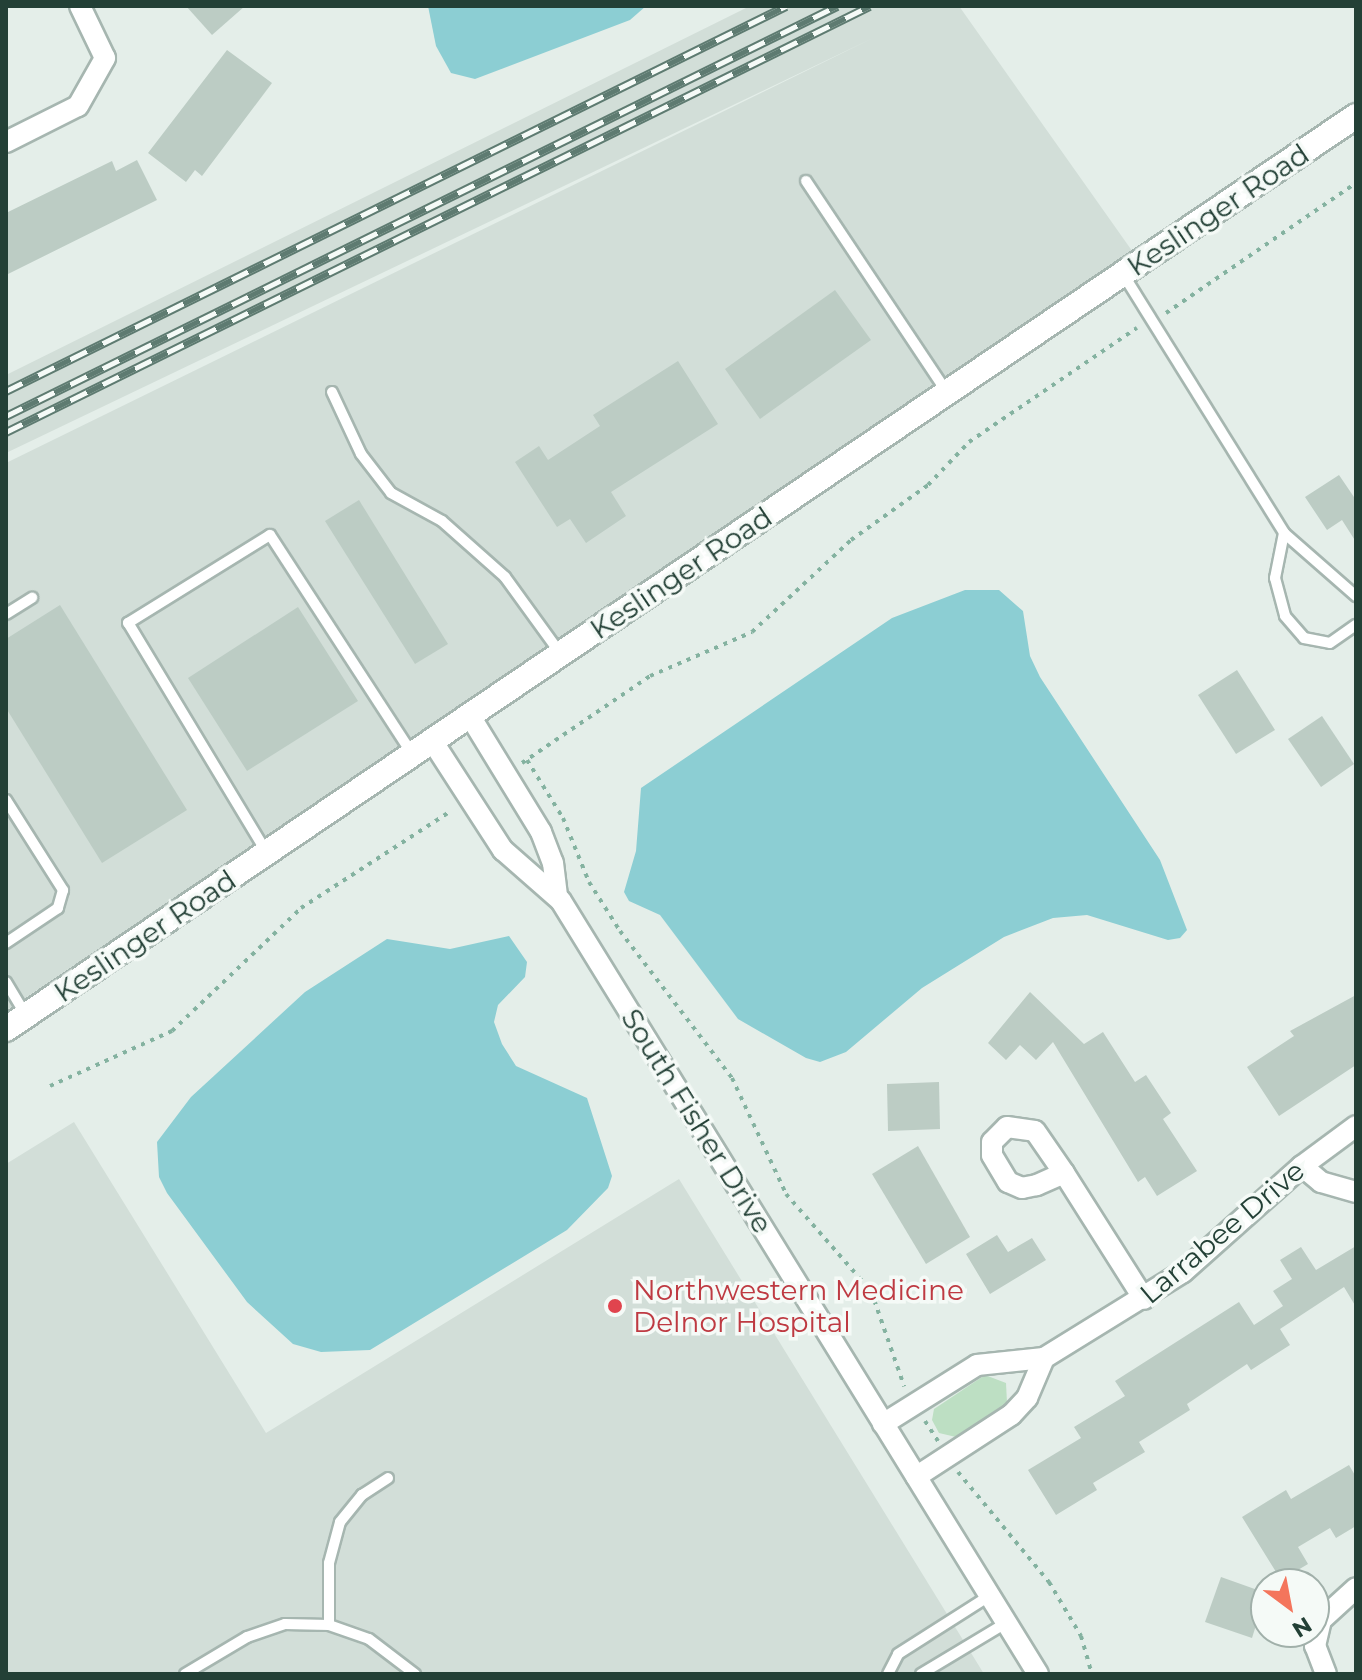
<!DOCTYPE html>
<html>
<head>
<meta charset="utf-8">
<style>
  body { margin:0 }
  #map { position:relative; width:1362px; height:1680px; overflow:hidden; background:#e4eee9; font-family:Montserrat,sans-serif }
  div>[style] { position:absolute }
  [style*='--x'] { left:calc(var(--x)*1px); top:calc(var(--y)*1px); width:calc(var(--w)*1px); rotate:calc(var(--a)*1deg) }
  .built>* { inset:0; background:#d2ded8 }
  .green>* { inset:0; background:#bddfc3 }
  .water>* { inset:0; background:#8cced3 }
  .building>* { inset:0; background:#bcccc4 }
  .path>* { height:4px; margin-top:-2px; transform-origin:0; background:repeating-linear-gradient(90deg,#84b2a0 0 4px,transparent 0 10px) }
  .roads { filter:drop-shadow(2px 0 #a6b6b0) drop-shadow(-2px 0 #a6b6b0) drop-shadow(0 2px #a6b6b0) drop-shadow(0 -2px #a6b6b0) }
  .service>* { height:10px; margin:-5px; padding:0 5px; transform-origin:5px; border-radius:5px; background:#fff }
  .minor>* { height:20px; margin:-10px; padding:0 10px; transform-origin:10px; border-radius:10px; background:#fff }
  .secondary>* { height:24px; margin:-12px; padding:0 12px; transform-origin:12px; border-radius:12px; background:#fff }
  .rail>* { height:9px; margin-top:-4.5px; transform-origin:0; background:repeating-linear-gradient(90deg,#f5faf7 0 18px,#5e7b71 0 36px); box-sizing:border-box; border-block:2px solid #5e7b71 }
  .dots>* { width:22px; height:22px; translate:-50% -50%; box-sizing:border-box; border:4px solid #f5faf7; border-radius:50% }
  span { translate:-50% -50%; white-space:nowrap; text-align:center; line-height:1.15; -webkit-text-stroke:7px #f5faf7; paint-order:stroke }
  .street-label { font-size:28px; color:#234036 }
  .health-label { font-size:28px; color:#be3a42 }
  .left { translate:0 -50%; text-align:left }
  .frame { position:absolute; inset:0; border:8px solid #234036; pointer-events:none }
  .north { position:absolute; left:1250px; top:1568px; width:80px; height:80px; box-sizing:border-box; background:#f5faf7; border:2px solid #a1b0aa; border-radius:50%; rotate:148deg; font-size:22px; font-weight:700; line-height:32px; text-align:center; color:#234036 }
  .north::after { content:''; display:block; margin:auto; width:28px; height:36px; background:#f4755c; clip-path:polygon(50% 0,100% 100%,50% 72%,0 100%) }
</style>
</head>
<body>
<div id="map">
  <div class="built">
    <div style="clip-path:polygon(750px 6px,959px 6px,1135px 255px,6px 1011px,6px 463px,873px 38px,6px 453px,6px 375px)"></div>
    <div style="clip-path:polygon(74px 1122px,266px 1433px,679px 1179px,984px 1674px,6px 1674px,6px 1164px)"></div>
  </div>
  <div class="green">
    <div style="clip-path:polygon(985px 1375px,1006px 1383px,1007px 1403px,956px 1437px,939px 1433px,932px 1420px,934px 1409px)"></div>
  </div>
  <div class="water">
    <div style="clip-path:polygon(428px 6px,646px 6px,630px 20px,475px 79px,451px 73px,436px 46px)"></div>
    <div style="clip-path:polygon(965px 590px,999px 590px,1023px 611px,1030px 656px,1040px 677px,1160px 860px,1187px 930px,1180px 938px,1168px 940px,1087px 915px,1053px 918px,1004px 937px,922px 988px,846px 1052px,820px 1062px,806px 1058px,738px 1019px,660px 915px,629px 901px,624px 892px,636px 851px,641px 788px,892px 618px)"></div>
    <div style="clip-path:polygon(509px 936px,527px 962px,525px 977px,498px 1005px,494px 1022px,502px 1044px,516px 1066px,587px 1098px,612px 1176px,608px 1188px,567px 1230px,370px 1350px,321px 1352px,293px 1344px,247px 1302px,167px 1193px,159px 1177px,157px 1142px,191px 1097px,305px 992px,387px 939px,450px 949px)"></div>
  </div>
  <div class="building">
    <div style="clip-path:polygon(186px 6px,245px 6px,212px 35px)"></div>
    <div style="clip-path:polygon(227px 50px,272px 83px,202px 176px,195px 170px,186px 182px,148px 153px)"></div>
    <div style="clip-path:polygon(137px 160px,157px 200px,6px 275px,6px 213px,112px 161px,116px 171px)"></div>
    <div style="clip-path:polygon(835px 290px,871px 340px,760px 419px,725px 369px)"></div>
    <div style="clip-path:polygon(678px 361px,718px 424px,611px 492px,626px 516px,586px 543px,570px 519px,557px 527px,515px 462px,539px 446px,548px 460px,600px 426px,593px 415px)"></div>
    <div style="clip-path:polygon(1339px 475px,1356px 500px,1356px 542px,1342px 520px,1327px 530px,1305px 497px)"></div>
    <div style="clip-path:polygon(359px 500px,448px 644px,415px 664px,325px 521px)"></div>
    <div style="clip-path:polygon(60px 605px,187px 810px,102px 863px,6px 708px,6px 639px)"></div>
    <div style="clip-path:polygon(298px 607px,358px 701px,247px 771px,188px 678px)"></div>
    <div style="clip-path:polygon(1237px 670px,1275px 730px,1236px 754px,1198px 695px)"></div>
    <div style="clip-path:polygon(1322px 716px,1354px 764px,1321px 787px,1288px 739px)"></div>
    <div style="clip-path:polygon(1030px 992px,1084px 1044px,1103px 1032px,1135px 1082px,1146px 1075px,1171px 1113px,1163px 1119px,1197px 1171px,1157px 1196px,1145px 1177px,1138px 1182px,1053px 1042px,1036px 1060px,1020px 1045px,1006px 1060px,988px 1043px)"></div>
    <div style="clip-path:polygon(1356px 995px,1356px 1065px,1279px 1116px,1247px 1067px,1294px 1036px,1290px 1031px)"></div>
    <div style="clip-path:polygon(939px 1082px,940px 1129px,888px 1131px,887px 1084px)"></div>
    <div style="clip-path:polygon(918px 1146px,970px 1237px,926px 1264px,872px 1174px)"></div>
    <div style="clip-path:polygon(997px 1235px,1008px 1252px,1032px 1238px,1046px 1260px,990px 1294px,966px 1254px)"></div>
    <div style="clip-path:polygon(1356px 1246px,1356px 1307px,1344px 1287px,1280px 1329px,1290px 1345px,1251px 1370px,1247px 1364px,1187px 1404px,1190px 1410px,1139px 1442px,1145px 1452px,1093px 1483px,1097px 1490px,1056px 1515px,1028px 1470px,1081px 1438px,1074px 1427px,1125px 1396px,1115px 1381px,1239px 1302px,1254px 1325px,1283px 1306px,1273px 1291px,1292px 1279px,1280px 1260px,1301px 1247px,1316px 1270px)"></div>
    <div style="clip-path:polygon(1349px 1465px,1356px 1477px,1356px 1526px,1336px 1538px,1330px 1528px,1298px 1547px,1308px 1564px,1281px 1580px,1242px 1517px,1286px 1490px,1291px 1499px)"></div>
    <div style="clip-path:polygon(1221px 1577px,1266px 1593px,1252px 1638px,1205px 1622px)"></div>
  </div>
  <div class="path">
    <div style="--x:1166;--y:313;--w:230;--a:-34.4"></div>
    <div style="--x:527;--y:760;--w:68;--a:58.2"></div>
    <div style="--x:563;--y:818;--w:69;--a:67.9"></div>
    <div style="--x:589;--y:882;--w:58;--a:57.7"></div>
    <div style="--x:620;--y:931;--w:185;--a:52.7"></div>
    <div style="--x:732;--y:1078;--w:128;--a:65"></div>
    <div style="--x:786;--y:1194;--w:129;--a:48.8"></div>
    <div style="--x:871;--y:1291;--w:101;--a:70.8"></div>
    <div style="--x:522;--y:763;--w:155;--a:-34.2"></div>
    <div style="--x:650;--y:676;--w:111;--a:-23.3"></div>
    <div style="--x:752;--y:632;--w:135;--a:-42.9"></div>
    <div style="--x:851;--y:540;--w:95;--a:-35.5"></div>
    <div style="--x:928;--y:485;--w:59;--a:-46.4"></div>
    <div style="--x:969;--y:442;--w:203;--a:-34.2"></div>
    <div style="--x:50;--y:1086;--w:134;--a:-24.3"></div>
    <div style="--x:172;--y:1031;--w:178;--a:-43.6"></div>
    <div style="--x:301;--y:908;--w:179;--a:-32.9"></div>
    <div style="--x:925;--y:1421;--w:24;--a:57"></div>
    <div style="--x:958;--y:1472;--w:143;--a:50.4"></div>
    <div style="--x:1049;--y:1582;--w:63;--a:59.3"></div>
    <div style="--x:1081;--y:1636;--w:40;--a:74"></div>
  </div>
  <div class="roads">
    <div class="service">
      <div style="--x:806;--y:181;--w:252;--a:56.3"></div>
      <div style="--x:1123;--y:274;--w:305;--a:58.1"></div>
      <div style="--x:1284;--y:533;--w:96;--a:41.2"></div>
      <div style="--x:332;--y:392;--w:68;--a:64.9"></div>
      <div style="--x:361;--y:454;--w:49;--a:52.4"></div>
      <div style="--x:391;--y:493;--w:58;--a:28.8"></div>
      <div style="--x:442;--y:521;--w:84;--a:41.6"></div>
      <div style="--x:505;--y:577;--w:94;--a:54.1"></div>
      <div style="--x:1284;--y:533;--w:46;--a:101.3"></div>
      <div style="--x:1275;--y:578;--w:39;--a:75"></div>
      <div style="--x:1285;--y:616;--w:29;--a:49"></div>
      <div style="--x:1304;--y:638;--w:26;--a:11"></div>
      <div style="--x:1330;--y:643;--w:32;--a:-35"></div>
      <div style="--x:6;--y:614;--w:31;--a:-32"></div>
      <div style="--x:6;--y:800;--w:107;--a:57.7"></div>
      <div style="--x:63;--y:890;--w:19;--a:106"></div>
      <div style="--x:58;--y:908;--w:63;--a:146.1"></div>
      <div style="--x:267;--y:853;--w:269;--a:-121.1"></div>
      <div style="--x:128;--y:623;--w:167;--a:-31.8"></div>
      <div style="--x:270;--y:535;--w:261;--a:57"></div>
      <div style="--x:6;--y:982;--w:37;--a:59"></div>
      <div style="--x:329;--y:1625;--w:62;--a:-90"></div>
      <div style="--x:329;--y:1563;--w:42;--a:-75"></div>
      <div style="--x:340;--y:1522;--w:35;--a:-51"></div>
      <div style="--x:362;--y:1495;--w:31;--a:-33"></div>
      <div style="--x:185;--y:1674;--w:72;--a:-30.8"></div>
      <div style="--x:247;--y:1637;--w:40;--a:-18.9"></div>
      <div style="--x:285;--y:1624;--w:44;--a:1.3"></div>
      <div style="--x:329;--y:1625;--w:42;--a:19.3"></div>
      <div style="--x:369;--y:1639;--w:58;--a:37.3"></div>
      <div style="--x:888;--y:1674;--w:22;--a:-63"></div>
      <div style="--x:898;--y:1654;--w:108;--a:-32.5"></div>
      <div style="--x:921;--y:1674;--w:99;--a:-31"></div>
    </div>
    <div class="minor">
      <div style="--x:6;--y:142;--w:80;--a:-26.6"></div>
      <div style="--x:78;--y:106;--w:55;--a:-60.6"></div>
      <div style="--x:105;--y:58;--w:58;--a:-115.7"></div>
      <div style="--x:470;--y:716;--w:136;--a:58.5"></div>
      <div style="--x:541;--y:832;--w:33;--a:69"></div>
      <div style="--x:553;--y:863;--w:32;--a:83"></div>
      <div style="--x:433;--y:742;--w:129;--a:57.1"></div>
      <div style="--x:503;--y:850;--w:77;--a:41.3"></div>
      <div style="--x:561;--y:901;--w:908;--a:58.32"></div>
      <div style="--x:1302;--y:1166;--w:25;--a:40"></div>
      <div style="--x:1321;--y:1182;--w:36;--a:16"></div>
      <div style="--x:1064;--y:1173;--w:30;--a:156"></div>
      <div style="--x:1037;--y:1185;--w:15;--a:169"></div>
      <div style="--x:1022;--y:1188;--w:15;--a:-157"></div>
      <div style="--x:1008;--y:1182;--w:31;--a:-121"></div>
      <div style="--x:992;--y:1155;--w:13;--a:-90"></div>
      <div style="--x:992;--y:1142;--w:21;--a:-45"></div>
      <div style="--x:1007;--y:1127;--w:28;--a:8"></div>
      <div style="--x:1035;--y:1131;--w:51;--a:55.4"></div>
      <div style="--x:1064;--y:1173;--w:149;--a:57.6"></div>
      <div style="--x:1044;--y:1358;--w:163;--a:-31.7"></div>
      <div style="--x:1183;--y:1272;--w:159;--a:-41.7"></div>
      <div style="--x:1302;--y:1166;--w:67;--a:-36.5"></div>
      <div style="--x:883;--y:1424;--w:111;--a:-32.1"></div>
      <div style="--x:977;--y:1365;--w:67;--a:-6"></div>
      <div style="--x:1044;--y:1358;--w:43;--a:113"></div>
      <div style="--x:1027;--y:1398;--w:23;--a:133"></div>
      <div style="--x:1011;--y:1415;--w:113;--a:146.9"></div>
      <div style="--x:1326;--y:1674;--w:30;--a:-111"></div>
      <div style="--x:1315;--y:1646;--w:27;--a:-77"></div>
      <div style="--x:1321;--y:1620;--w:47;--a:-42.4"></div>
    </div>
    <div class="secondary">
      <div style="--x:6;--y:1029;--w:1630;--a:-34.07"></div>
    </div>
  </div>
  <div class="rail">
    <div style="--x:6;--y:391;--w:870;--a:-26.27"></div>
    <div style="--x:6;--y:416;--w:927;--a:-26.26"></div>
    <div style="--x:6;--y:432;--w:963;--a:-26.25"></div>
  </div>
  <div class="dots">
    <div style="left:615px;top:1306px;background:#e0444e"></div>
  </div>
  <div class="street-label">
    <span style="left:1218px;top:210px;rotate:-34deg">Keslinger Road</span>
    <span style="left:681px;top:573px;rotate:-34deg">Keslinger Road</span>
    <span style="left:145px;top:936px;rotate:-34deg">Keslinger Road</span>
    <span style="left:697px;top:1121px;rotate:58deg">South Fisher Drive</span>
    <span style="left:1222px;top:1232px;rotate:-40deg">Larrabee Drive</span>
  </div>
  <div class="health-label">
    <span class="left" style="left:633px;top:1306px">Northwestern Medicine<br>Delnor Hospital</span>
  </div>
  <div class="frame"></div>
  <div class="north">N</div>
</div>
</body>
</html>
